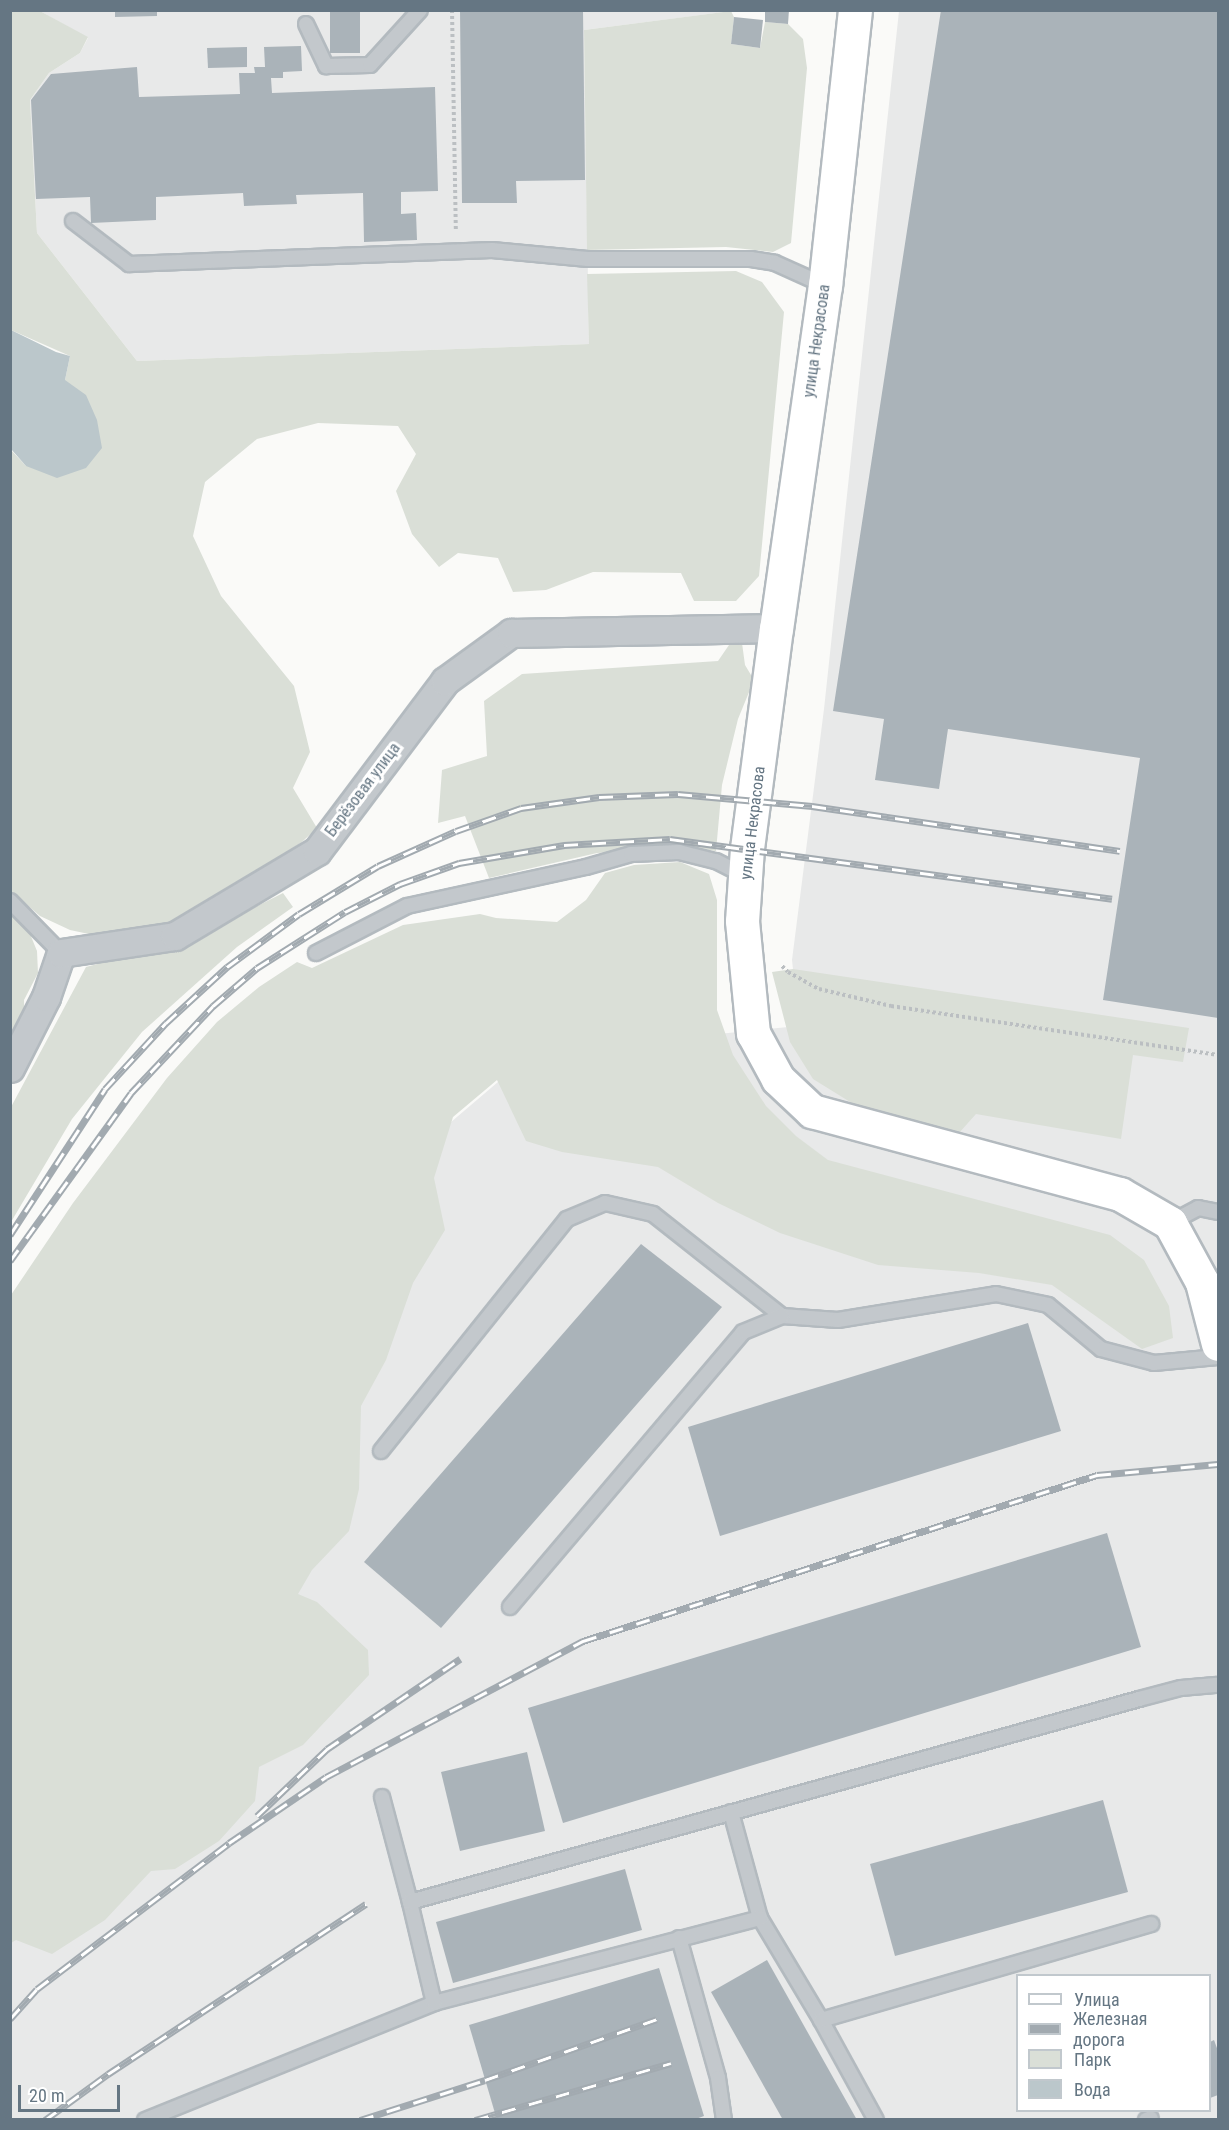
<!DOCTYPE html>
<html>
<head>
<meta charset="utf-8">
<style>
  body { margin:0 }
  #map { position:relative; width:1229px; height:2130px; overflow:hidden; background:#fafaf8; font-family:"Roboto Condensed",sans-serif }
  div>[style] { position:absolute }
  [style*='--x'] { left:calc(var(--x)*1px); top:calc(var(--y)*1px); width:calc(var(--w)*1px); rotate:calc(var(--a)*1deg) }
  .built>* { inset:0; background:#e8e9e9 }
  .green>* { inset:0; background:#dadfd7 }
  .water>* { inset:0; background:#bbc7cb }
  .building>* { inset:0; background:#aab3b9 }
  .path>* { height:4px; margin-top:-2px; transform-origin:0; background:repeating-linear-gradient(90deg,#bbbfc2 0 3px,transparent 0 6px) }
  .roads { filter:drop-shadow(2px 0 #b3babf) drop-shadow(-2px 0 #b3babf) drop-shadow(0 2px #b3babf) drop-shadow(0 -2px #b3babf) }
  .lane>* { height:14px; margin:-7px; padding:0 7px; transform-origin:7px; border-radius:7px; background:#c3c8cc }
  .street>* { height:27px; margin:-13.5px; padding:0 13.5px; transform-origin:13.5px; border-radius:13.5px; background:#c3c8cc }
  .secondary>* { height:33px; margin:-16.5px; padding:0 16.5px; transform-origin:16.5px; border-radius:16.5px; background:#fff }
  .rail>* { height:7px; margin-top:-3.5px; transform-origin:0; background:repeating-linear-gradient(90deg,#fff 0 14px,#a2aab0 0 28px); box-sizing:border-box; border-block:2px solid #a2aab0 }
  span { translate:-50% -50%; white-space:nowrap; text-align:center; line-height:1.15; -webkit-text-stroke:6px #fff; paint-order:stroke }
  .street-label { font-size:16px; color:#657683 }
  .frame { position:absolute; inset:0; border:12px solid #657683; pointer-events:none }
  .legend { position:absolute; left:1016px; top:1974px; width:195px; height:138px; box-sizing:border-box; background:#fff; border:2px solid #c1c8cd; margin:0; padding:8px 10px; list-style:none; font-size:18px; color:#657683 }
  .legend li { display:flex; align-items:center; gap:12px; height:30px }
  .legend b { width:30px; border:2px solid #c1c8cd }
  .scale { position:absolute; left:18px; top:2085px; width:102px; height:27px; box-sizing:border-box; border:3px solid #657683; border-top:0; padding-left:8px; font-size:18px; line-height:21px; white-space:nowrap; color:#657683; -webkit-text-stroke:4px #fff; paint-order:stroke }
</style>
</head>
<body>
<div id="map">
  <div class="built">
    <div style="clip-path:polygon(40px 11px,732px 11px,584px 30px,589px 344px,137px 361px,37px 233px,30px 100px,49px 73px,80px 53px,88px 38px)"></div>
    <div style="clip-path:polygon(evenodd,899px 11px,1218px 11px,1218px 2119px,11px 2120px,11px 1843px,437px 1134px,533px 1052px,799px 1026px,792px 960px,824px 709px,899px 11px,1018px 1976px,1210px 1976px,1210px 2110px,1018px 2110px,1018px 1976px)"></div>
  </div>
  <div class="green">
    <div style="clip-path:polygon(11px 11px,40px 11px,88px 37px,80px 53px,49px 73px,30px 100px,37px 233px,137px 361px,589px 344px,587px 274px,736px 271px,762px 282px,784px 312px,759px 576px,736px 601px,694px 601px,681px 573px,593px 572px,546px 590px,513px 592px,498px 558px,458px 553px,439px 567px,412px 534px,396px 491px,416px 454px,398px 426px,318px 423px,257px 439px,205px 482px,193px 536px,221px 596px,294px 686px,310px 752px,293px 788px,317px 828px,303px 841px,257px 875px,205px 908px,148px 931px,103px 937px,70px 930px,40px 916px,11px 891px,10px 449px,26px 466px,65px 380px,70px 356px,11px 330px)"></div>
    <div style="clip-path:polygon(731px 11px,734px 17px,731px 44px,760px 48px,765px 22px,788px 24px,803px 39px,807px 68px,791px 243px,773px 252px,726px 247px,587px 250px,584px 30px)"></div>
    <div style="clip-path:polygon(742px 643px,745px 665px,754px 680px,738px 719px,722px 785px,716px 851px,688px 848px,597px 853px,489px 878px,465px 816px,438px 823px,442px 770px,487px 756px,484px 701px,522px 674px,718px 661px,729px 645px)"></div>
    <div style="clip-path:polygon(680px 862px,709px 874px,717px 900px,717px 1010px,733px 1055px,766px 1106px,796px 1136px,828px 1160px,1110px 1235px,1144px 1260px,1169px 1306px,1173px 1338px,1142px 1349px,1052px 1285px,979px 1273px,878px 1265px,780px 1233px,718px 1203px,658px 1167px,562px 1152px,526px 1141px,497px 1080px,453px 1117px,434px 1178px,445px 1230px,413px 1283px,386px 1360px,361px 1406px,359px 1489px,349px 1531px,312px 1570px,298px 1594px,317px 1602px,368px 1650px,369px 1675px,303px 1745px,259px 1767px,255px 1801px,219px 1841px,175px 1869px,151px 1871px,105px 1920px,52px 1954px,16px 1940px,11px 1943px,11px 1295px,73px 1203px,167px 1078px,217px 1022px,259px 987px,297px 962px,312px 968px,403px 925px,480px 914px,496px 918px,557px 922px,586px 900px,605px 873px,634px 865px)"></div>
    <div style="clip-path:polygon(283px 893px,293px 907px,237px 947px,142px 1032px,72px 1119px,11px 1222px,11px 1107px,86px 967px,192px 939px)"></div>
    <div style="clip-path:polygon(11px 913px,28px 929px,37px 951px,38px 973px,24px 1000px,24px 1017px,11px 1042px)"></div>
    <div style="clip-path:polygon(793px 969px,1189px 1028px,1183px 1062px,1133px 1055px,1121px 1139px,976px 1114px,959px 1133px,855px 1105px,813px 1079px,790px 1042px,772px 972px)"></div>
  </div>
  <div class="water">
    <div style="clip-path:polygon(11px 330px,56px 352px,70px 356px,65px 380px,86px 395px,97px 420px,102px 448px,86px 468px,57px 478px,26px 466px,11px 449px)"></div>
  </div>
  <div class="building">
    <div style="clip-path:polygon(115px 10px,157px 10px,157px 16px,115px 17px)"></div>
    <div style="clip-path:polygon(330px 10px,360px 10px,360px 53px,330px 53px)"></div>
    <div style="clip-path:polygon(460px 10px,583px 10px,585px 180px,516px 181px,517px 203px,462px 203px)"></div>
    <div style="clip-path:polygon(765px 10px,789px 10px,788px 24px,765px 22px)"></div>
    <div style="clip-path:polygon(941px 10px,1218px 10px,1218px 1018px,1103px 1000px,1140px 758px,948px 729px,939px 789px,875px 780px,884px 719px,833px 711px)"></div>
    <div style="clip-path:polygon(734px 17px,763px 20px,760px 48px,731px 44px)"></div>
    <div style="clip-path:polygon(301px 46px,302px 71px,283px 72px,283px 78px,271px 78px,272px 93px,435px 87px,438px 191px,401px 192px,401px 214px,416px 213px,417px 240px,364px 242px,363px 193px,296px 195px,297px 204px,244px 206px,243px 193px,156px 197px,156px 220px,91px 223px,90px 197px,36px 199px,31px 100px,51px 74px,137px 67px,139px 97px,240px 94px,239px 73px,255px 73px,254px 67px,265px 67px,264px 47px)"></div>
    <div style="clip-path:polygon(247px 47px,247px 67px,208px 68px,207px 48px)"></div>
    <div style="clip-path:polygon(641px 1244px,722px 1307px,441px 1628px,364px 1562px)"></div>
    <div style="clip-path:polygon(1028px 1323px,1061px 1431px,720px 1536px,688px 1427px)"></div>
    <div style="clip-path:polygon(1107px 1533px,1141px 1647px,563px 1823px,528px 1708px)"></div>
    <div style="clip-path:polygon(527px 1752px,545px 1831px,460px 1851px,441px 1772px)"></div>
    <div style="clip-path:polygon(1103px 1800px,1128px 1892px,895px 1956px,870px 1864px)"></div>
    <div style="clip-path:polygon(625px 1869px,642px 1930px,453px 1983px,436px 1922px)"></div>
    <div style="clip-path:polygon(767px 1960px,857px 2120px,783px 2120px,711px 1992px)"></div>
    <div style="clip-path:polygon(659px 1968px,704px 2116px,693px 2120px,497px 2120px,469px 2025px)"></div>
    <div style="clip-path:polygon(1214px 2040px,1218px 2051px,1218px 2095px,1210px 2098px,1210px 2042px)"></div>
  </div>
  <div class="path">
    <div style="--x:452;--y:10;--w:219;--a:89"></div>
    <div style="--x:782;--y:966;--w:8;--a:45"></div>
    <div style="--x:788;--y:972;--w:35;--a:29"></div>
    <div style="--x:819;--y:989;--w:74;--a:13.3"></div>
    <div style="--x:891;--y:1006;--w:331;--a:8.5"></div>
  </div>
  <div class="roads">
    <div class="lane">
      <div style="--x:306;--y:24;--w:47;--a:64.5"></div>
      <div style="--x:326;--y:66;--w:44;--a:-1.3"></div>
      <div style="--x:370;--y:65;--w:74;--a:-47.7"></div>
      <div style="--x:73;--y:221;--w:71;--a:37.5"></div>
      <div style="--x:129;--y:264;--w:363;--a:-2.2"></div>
      <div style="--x:492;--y:250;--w:96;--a:5.4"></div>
      <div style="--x:588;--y:259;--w:163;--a:0"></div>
      <div style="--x:751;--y:259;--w:24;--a:9"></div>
      <div style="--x:775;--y:263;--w:54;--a:24.2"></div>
      <div style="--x:10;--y:901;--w:73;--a:45.6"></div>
      <div style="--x:316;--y:953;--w:102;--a:-27.3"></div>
      <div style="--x:407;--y:906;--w:183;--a:-12.3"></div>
      <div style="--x:586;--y:867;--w:47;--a:-16.1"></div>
      <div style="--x:631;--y:854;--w:48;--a:-2.4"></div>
      <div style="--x:679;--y:852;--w:38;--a:14"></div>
      <div style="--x:716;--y:861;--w:33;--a:27"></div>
      <div style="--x:1170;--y:1223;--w:32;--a:-28"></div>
      <div style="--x:1198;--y:1208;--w:20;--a:11"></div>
      <div style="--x:381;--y:1451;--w:297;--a:-51.3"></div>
      <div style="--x:567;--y:1219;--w:41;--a:-22.8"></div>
      <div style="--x:605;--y:1203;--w:49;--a:12.9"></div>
      <div style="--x:653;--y:1214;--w:164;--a:38.3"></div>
      <div style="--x:782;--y:1316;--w:56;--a:4.1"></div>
      <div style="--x:838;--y:1320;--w:160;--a:-9.3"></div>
      <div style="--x:996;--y:1294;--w:53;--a:11.9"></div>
      <div style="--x:1048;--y:1305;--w:69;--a:39.7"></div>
      <div style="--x:1101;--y:1349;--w:55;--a:14.8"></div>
      <div style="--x:1154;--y:1363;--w:64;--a:-5.4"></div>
      <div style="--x:510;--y:1607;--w:360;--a:-49.7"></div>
      <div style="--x:743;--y:1332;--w:42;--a:-22.3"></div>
      <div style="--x:382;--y:1797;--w:109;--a:75.1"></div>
      <div style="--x:731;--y:1812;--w:110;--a:74.7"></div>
      <div style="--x:760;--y:1918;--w:119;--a:59.1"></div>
      <div style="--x:821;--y:2020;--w:114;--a:61.2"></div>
      <div style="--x:679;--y:1938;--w:145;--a:74.4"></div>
      <div style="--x:718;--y:2078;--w:42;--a:81.9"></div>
      <div style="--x:434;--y:2003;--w:337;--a:-14.6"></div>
      <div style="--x:821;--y:2020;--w:344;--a:-16.2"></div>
      <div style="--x:145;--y:2120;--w:312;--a:-22"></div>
      <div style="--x:434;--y:2003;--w:104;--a:-103.4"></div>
      <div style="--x:410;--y:1902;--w:757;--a:-15.56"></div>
      <div style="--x:1139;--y:1699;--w:43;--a:-14.7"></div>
      <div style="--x:1181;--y:1688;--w:37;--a:-5"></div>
      <div style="--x:1146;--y:2120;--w:5;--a:-22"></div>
    </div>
    <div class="street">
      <div style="--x:10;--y:1068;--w:80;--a:-63.1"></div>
      <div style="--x:46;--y:997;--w:46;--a:-71.2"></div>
      <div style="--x:61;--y:953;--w:115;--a:-8.5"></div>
      <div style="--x:175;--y:936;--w:165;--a:-30.9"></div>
      <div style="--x:317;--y:851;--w:213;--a:-53"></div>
      <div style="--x:445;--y:681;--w:82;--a:-36"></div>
      <div style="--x:511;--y:633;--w:265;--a:-1.1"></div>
    </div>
    <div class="secondary">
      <div style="--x:855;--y:10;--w:277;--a:96.2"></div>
      <div style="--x:825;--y:285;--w:346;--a:98.1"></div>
      <div style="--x:776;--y:628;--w:222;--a:97.5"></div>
      <div style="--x:747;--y:848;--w:73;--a:93.9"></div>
      <div style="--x:742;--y:921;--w:113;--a:84.4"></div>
      <div style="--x:753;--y:1033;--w:52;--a:61.5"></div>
      <div style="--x:778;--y:1079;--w:47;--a:43.3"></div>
      <div style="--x:812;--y:1111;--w:319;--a:15.1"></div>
      <div style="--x:1120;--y:1194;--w:58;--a:30.1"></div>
      <div style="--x:1170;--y:1223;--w:67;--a:61.5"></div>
      <div style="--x:1202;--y:1282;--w:64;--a:75.5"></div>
    </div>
  </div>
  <div class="rail">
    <div style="--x:10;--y:1235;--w:174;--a:-56.9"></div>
    <div style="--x:105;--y:1089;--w:90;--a:-47.3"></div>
    <div style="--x:166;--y:1023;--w:83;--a:-42.6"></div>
    <div style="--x:227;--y:967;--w:89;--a:-36.4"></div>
    <div style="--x:299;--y:914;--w:92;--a:-31.3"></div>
    <div style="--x:378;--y:866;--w:85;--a:-24.2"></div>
    <div style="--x:456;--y:831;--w:69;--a:-19.5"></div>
    <div style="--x:521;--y:808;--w:79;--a:-8"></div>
    <div style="--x:599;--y:797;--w:79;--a:-2.2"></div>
    <div style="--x:678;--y:794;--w:135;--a:5.1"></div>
    <div style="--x:812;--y:806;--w:311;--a:8.3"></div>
    <div style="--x:10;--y:1261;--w:207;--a:-54.2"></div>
    <div style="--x:131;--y:1093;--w:120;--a:-46.7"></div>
    <div style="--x:213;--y:1006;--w:58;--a:-40.8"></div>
    <div style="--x:257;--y:968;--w:104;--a:-32.5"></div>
    <div style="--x:345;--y:912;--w:62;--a:-27"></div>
    <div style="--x:400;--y:884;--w:63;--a:-19.6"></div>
    <div style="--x:459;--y:863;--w:107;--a:-9.7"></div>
    <div style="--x:564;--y:845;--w:106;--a:-3.2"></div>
    <div style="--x:670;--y:839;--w:446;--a:7.7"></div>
    <div style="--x:257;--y:1816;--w:97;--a:-43.7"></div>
    <div style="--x:327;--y:1749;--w:161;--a:-34.1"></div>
    <div style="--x:10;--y:2019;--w:40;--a:-48"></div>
    <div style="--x:37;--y:1989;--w:241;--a:-37.2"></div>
    <div style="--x:229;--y:1843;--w:117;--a:-34.2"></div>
    <div style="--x:326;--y:1777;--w:291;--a:-27.9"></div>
    <div style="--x:583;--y:1641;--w:540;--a:-17.9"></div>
    <div style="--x:1097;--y:1475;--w:121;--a:-5.2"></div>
    <div style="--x:45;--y:2120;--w:78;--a:-36.1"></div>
    <div style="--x:108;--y:2074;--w:309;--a:-33.4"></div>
    <div style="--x:360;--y:2120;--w:131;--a:-17.7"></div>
    <div style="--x:485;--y:2080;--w:182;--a:-19.5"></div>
    <div style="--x:475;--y:2120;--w:204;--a:-16.2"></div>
  </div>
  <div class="street-label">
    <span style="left:817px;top:341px;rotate:-82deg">улица Некрасова</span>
    <span style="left:363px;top:790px;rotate:-53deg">Берёзовая улица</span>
    <span style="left:753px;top:823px;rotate:-83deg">улица Некрасова</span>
  </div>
  <div class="frame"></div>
  <ul class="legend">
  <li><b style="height:8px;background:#fff"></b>Улица</li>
  <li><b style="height:8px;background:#a2aab0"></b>Железная дорога</li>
  <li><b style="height:16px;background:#dadfd7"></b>Парк</li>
  <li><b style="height:16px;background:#bbc7cb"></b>Вода</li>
  </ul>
  <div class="scale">20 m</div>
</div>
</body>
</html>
